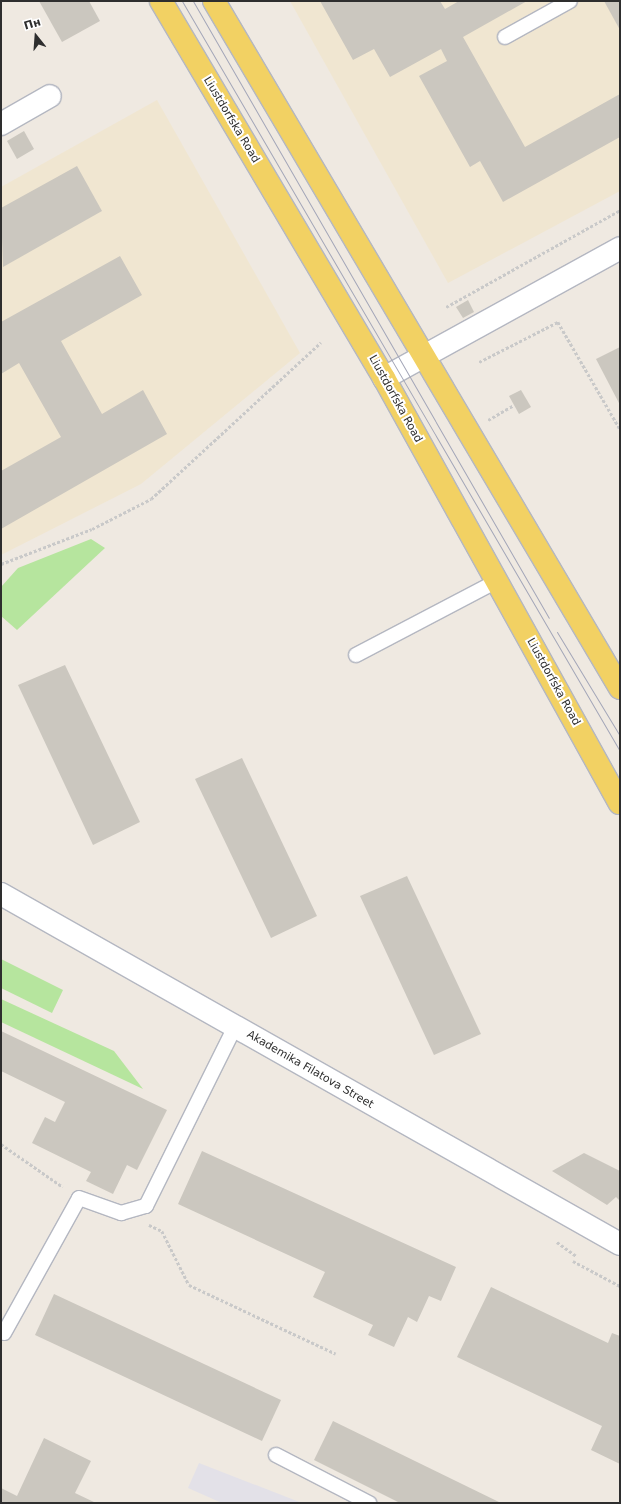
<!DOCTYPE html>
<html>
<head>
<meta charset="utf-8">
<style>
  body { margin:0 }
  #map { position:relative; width:621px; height:1504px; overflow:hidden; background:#efe9e1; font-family:"DejaVu Sans",sans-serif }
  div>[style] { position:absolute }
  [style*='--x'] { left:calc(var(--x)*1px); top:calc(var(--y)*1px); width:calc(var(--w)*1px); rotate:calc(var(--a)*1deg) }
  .industrial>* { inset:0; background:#e3e1e8 }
  .education>* { inset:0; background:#f0e6d1 }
  .green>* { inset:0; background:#b6e59e }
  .building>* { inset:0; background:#cbc7bf }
  .path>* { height:2.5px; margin-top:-1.25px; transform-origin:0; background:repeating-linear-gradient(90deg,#c9c9c9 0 3px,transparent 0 5px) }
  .roads { filter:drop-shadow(1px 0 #b4b7c1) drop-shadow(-1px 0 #b4b7c1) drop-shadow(0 1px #b4b7c1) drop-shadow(0 -1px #b4b7c1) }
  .lane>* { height:14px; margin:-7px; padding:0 7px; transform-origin:7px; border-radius:7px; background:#fff }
  .street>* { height:22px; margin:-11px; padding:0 11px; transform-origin:11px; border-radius:11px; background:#fff }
  .secondary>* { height:22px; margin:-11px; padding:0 11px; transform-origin:11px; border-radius:11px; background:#fff }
  .primary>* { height:22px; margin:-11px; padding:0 11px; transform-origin:11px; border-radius:11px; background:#f2d163 }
  .tram>* { height:1px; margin:-0.5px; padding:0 0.5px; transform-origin:0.5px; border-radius:0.5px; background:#a3a6b8 }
  span { translate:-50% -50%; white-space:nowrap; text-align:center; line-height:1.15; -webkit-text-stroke:4px #fff; paint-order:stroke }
  .street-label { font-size:11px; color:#2e2e2e }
  .frame { position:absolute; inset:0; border:2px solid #2e2e2e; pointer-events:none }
  .north { position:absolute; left:16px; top:16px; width:40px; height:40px; -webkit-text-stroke:3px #fff; paint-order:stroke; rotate:343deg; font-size:11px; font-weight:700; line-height:16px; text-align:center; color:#2e2e2e }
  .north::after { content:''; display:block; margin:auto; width:14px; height:18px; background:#2e2e2e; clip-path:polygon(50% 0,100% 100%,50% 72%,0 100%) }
</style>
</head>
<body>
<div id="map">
  <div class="industrial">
    <div style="clip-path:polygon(199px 1463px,302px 1503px,222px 1503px,188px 1488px)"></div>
  </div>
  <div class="education">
    <div style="clip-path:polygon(290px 1px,620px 1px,620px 191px,448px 283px)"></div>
    <div style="clip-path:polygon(157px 100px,300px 353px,141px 484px,1px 555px,1px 187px)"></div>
  </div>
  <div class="green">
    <div style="clip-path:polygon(91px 539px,105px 548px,17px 630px,1px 616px,1px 587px,18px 568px)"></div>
    <div style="clip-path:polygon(1px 959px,63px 990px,52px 1013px,1px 988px)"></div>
    <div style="clip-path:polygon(1px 999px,114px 1051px,143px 1089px,1px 1022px)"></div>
  </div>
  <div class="building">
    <div style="clip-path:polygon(39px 1px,89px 1px,100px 21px,62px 42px)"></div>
    <div style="clip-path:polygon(320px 1px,440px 1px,445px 9px,459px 1px,527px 1px,463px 37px,525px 147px,620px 94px,620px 137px,503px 202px,480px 161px,470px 167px,419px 76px,447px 61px,441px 49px,390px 77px,374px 49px,353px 60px)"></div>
    <div style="clip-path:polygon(604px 1px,620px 1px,620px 30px)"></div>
    <div style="clip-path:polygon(24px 131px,34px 149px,17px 159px,7px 141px)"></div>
    <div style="clip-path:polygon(77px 166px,102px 211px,3px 267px,1px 208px)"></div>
    <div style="clip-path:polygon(120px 256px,142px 295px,61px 341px,102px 414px,143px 390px,167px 434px,1px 529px,1px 471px,61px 437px,19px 363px,1px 374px,1px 322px)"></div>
    <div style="clip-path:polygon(468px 300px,474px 312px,463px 318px,456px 307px)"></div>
    <div style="clip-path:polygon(620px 347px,620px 405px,596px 359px)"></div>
    <div style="clip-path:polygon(521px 390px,531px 407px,519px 414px,509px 396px)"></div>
    <div style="clip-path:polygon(65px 665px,140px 822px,93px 845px,18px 685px)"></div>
    <div style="clip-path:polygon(242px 758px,317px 916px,271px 938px,195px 779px)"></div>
    <div style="clip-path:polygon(407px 876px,481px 1034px,434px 1055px,360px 896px)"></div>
    <div style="clip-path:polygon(1px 1031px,167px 1110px,137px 1170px,127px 1165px,113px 1194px,86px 1181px,91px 1172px,32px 1143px,45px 1117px,55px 1122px,65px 1102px,1px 1071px)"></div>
    <div style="clip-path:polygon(202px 1151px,456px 1267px,441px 1301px,429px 1296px,417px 1322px,408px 1317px,394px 1347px,368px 1335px,373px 1325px,313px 1297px,325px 1272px,178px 1204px)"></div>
    <div style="clip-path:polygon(584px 1153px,620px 1171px,620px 1201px,616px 1197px,607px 1205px,552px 1171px)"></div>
    <div style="clip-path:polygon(491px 1287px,608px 1343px,612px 1333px,620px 1336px,620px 1464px,591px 1450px,602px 1426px,457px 1357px)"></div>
    <div style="clip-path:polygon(54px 1294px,281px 1400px,262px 1441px,35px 1335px)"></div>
    <div style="clip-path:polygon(333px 1421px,501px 1503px,400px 1503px,314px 1460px)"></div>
    <div style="clip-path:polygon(44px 1438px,91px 1461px,75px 1493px,96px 1503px,1px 1503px,1px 1488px,17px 1496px)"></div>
  </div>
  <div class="path">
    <div style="--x:446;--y:307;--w:199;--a:-29.1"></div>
    <div style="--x:479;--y:362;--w:89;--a:-26.9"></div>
    <div style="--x:558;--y:322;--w:124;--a:59.9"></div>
    <div style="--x:488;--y:420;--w:30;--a:-30"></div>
    <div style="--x:1;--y:564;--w:97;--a:-21"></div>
    <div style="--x:92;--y:529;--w:66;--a:-27"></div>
    <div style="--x:151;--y:499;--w:231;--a:-42.7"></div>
    <div style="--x:1;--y:1144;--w:75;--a:34.7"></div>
    <div style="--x:149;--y:1225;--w:14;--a:25"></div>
    <div style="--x:162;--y:1231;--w:60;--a:63.4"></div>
    <div style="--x:189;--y:1285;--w:162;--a:25.1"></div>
    <div style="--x:557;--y:1242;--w:24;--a:36"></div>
    <div style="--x:573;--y:1261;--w:53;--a:28"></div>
  </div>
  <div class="roads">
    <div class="lane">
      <div style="--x:505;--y:37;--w:74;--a:-29"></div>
      <div style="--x:356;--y:655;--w:159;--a:-27.7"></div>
      <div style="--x:4;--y:1333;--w:154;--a:-60.9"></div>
      <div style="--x:79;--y:1198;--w:45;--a:19.7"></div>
      <div style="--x:121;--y:1213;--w:26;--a:-16"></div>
      <div style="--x:146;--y:1206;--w:200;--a:-63.6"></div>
      <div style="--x:276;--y:1455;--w:105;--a:27.3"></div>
    </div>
    <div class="street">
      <div style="--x:1;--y:124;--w:56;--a:-29.7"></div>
      <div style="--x:384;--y:378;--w:269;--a:-28.8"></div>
    </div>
    <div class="secondary">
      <div style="--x:1;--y:894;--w:711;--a:29.49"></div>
    </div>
    <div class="primary">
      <div style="--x:161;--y:1;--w:438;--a:59.4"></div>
      <div style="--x:384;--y:378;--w:486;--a:61"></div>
      <div style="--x:214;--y:1;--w:798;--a:59.42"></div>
    </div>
  </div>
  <div class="tram">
    <div style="--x:182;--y:1;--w:869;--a:59.72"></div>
    <div style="--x:193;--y:1;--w:712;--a:60.02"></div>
    <div style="--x:557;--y:632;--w:122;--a:58.8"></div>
  </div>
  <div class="street-label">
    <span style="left:231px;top:120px;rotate:59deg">Liustdorfska Road</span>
    <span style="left:395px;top:399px;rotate:61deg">Liustdorfska Road</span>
    <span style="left:553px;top:682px;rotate:61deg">Liustdorfska Road</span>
    <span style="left:310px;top:1070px;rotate:30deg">Akademika Filatova Street</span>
  </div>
  <div class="frame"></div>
  <div class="north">Пн</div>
</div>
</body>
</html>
